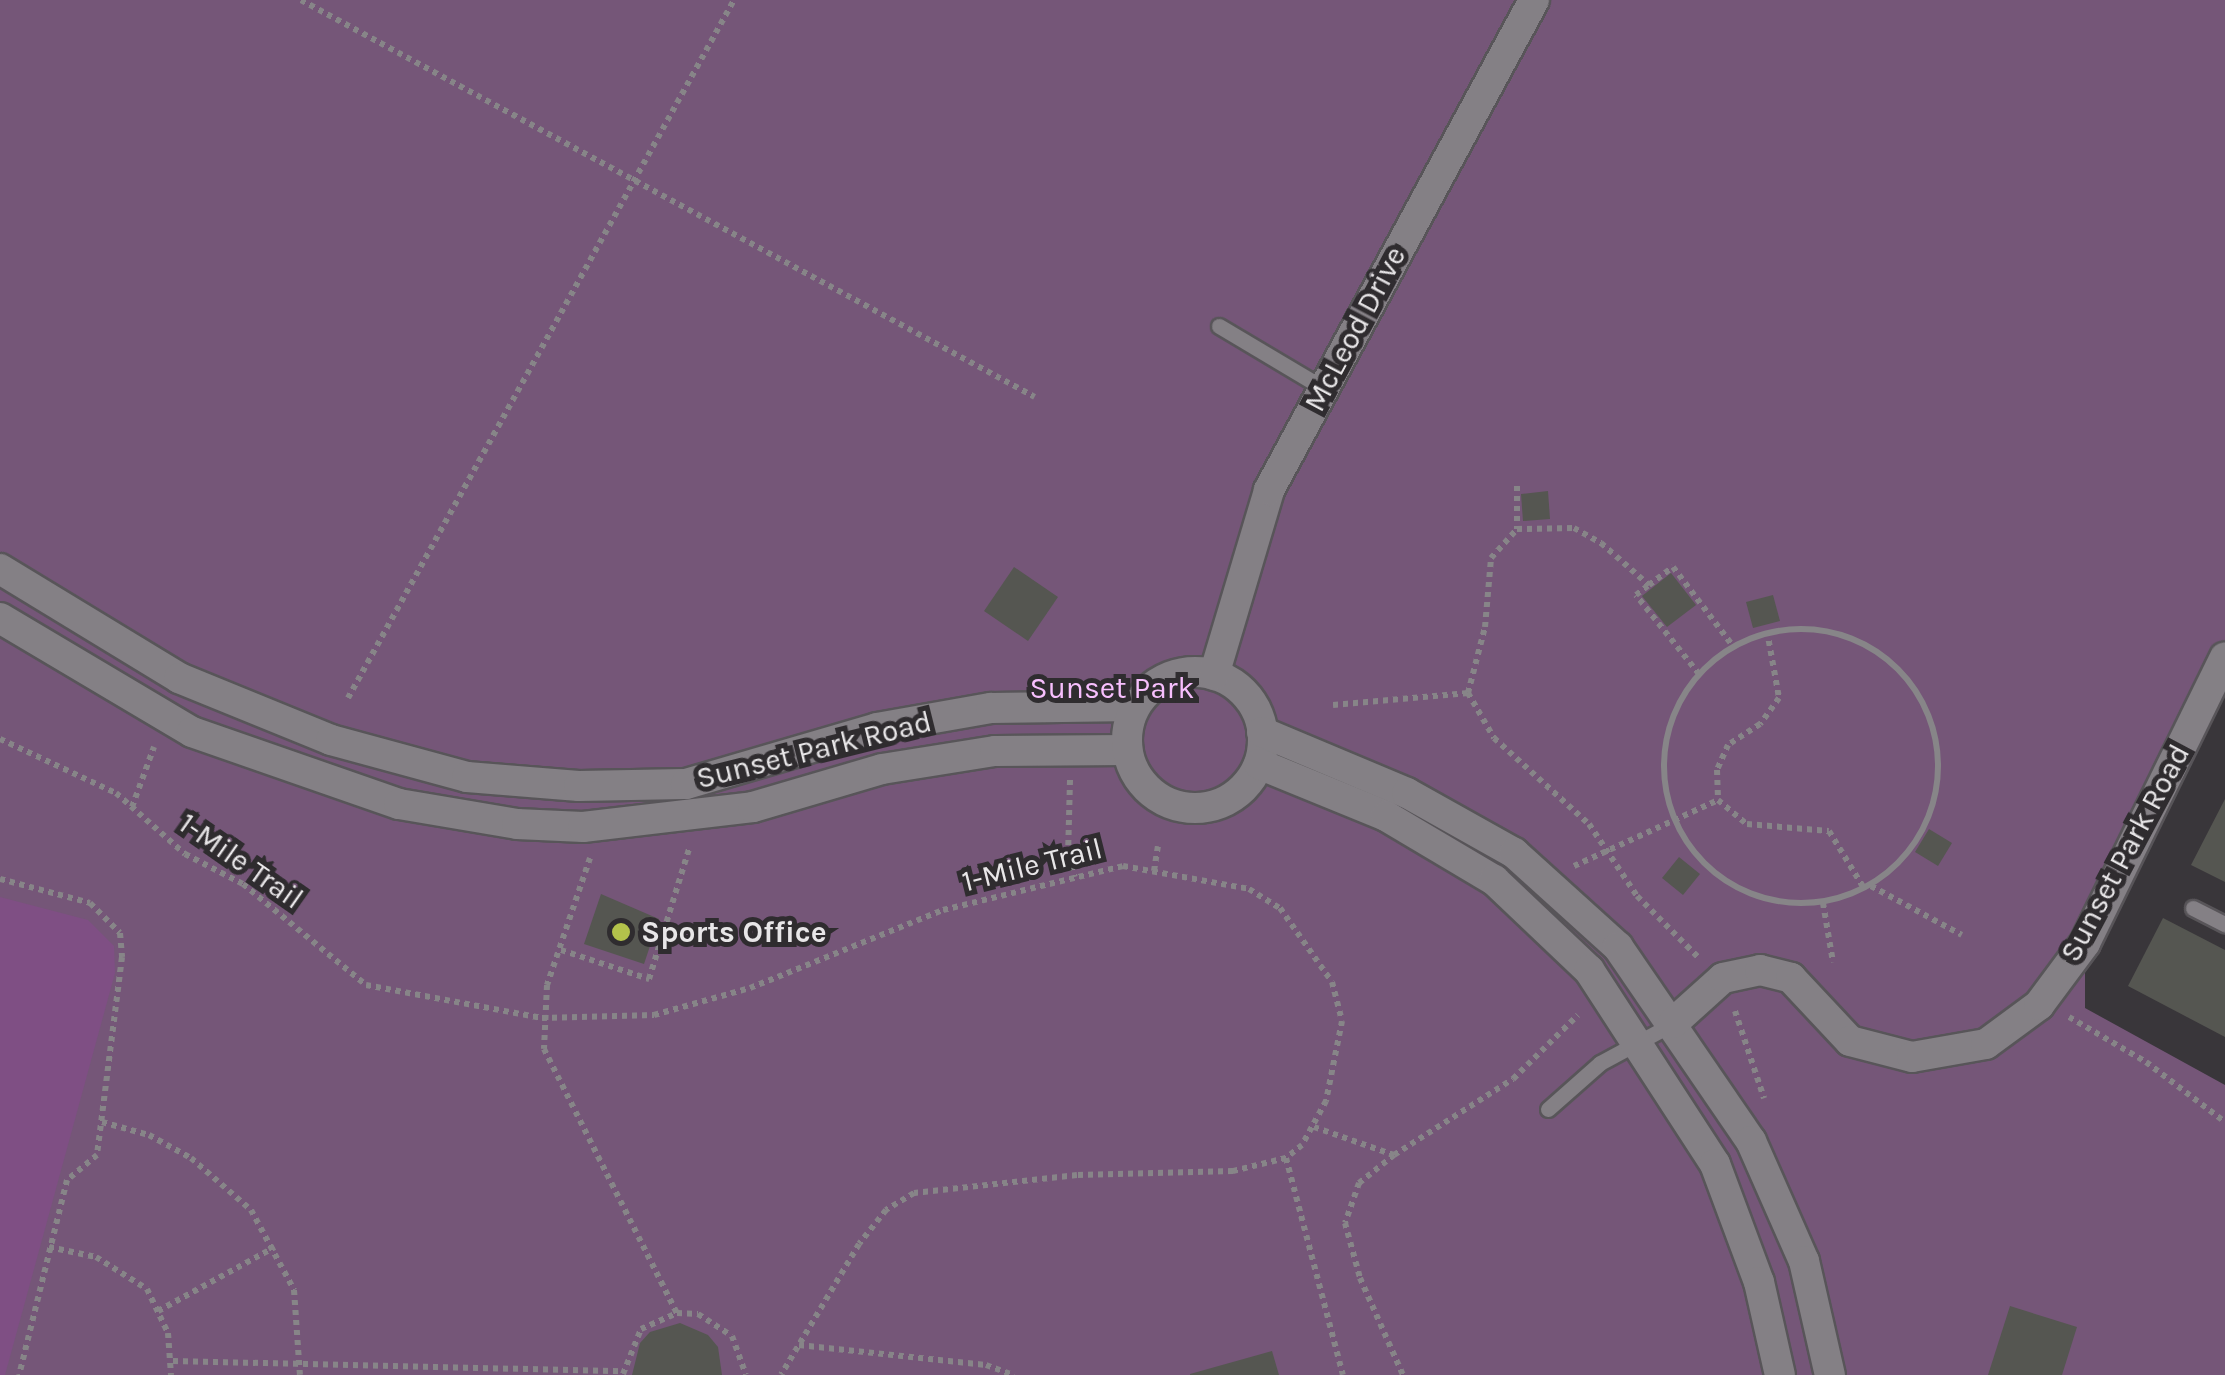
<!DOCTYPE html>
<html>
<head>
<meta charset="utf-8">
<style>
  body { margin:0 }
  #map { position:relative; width:2225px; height:1375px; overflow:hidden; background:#39363a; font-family:Karla,sans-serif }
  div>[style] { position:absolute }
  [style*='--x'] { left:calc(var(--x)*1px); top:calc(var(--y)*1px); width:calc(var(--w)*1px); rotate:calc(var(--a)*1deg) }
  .green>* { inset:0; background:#755678 }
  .water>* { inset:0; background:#7f4f84 }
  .building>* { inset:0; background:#555651 }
  .path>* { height:6px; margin-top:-3px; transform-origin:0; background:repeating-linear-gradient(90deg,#878588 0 5px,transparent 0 10px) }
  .path>.ring { margin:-3px; padding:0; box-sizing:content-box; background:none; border:6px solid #878588; border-radius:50% }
  .roads { filter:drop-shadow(2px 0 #585559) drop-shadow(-2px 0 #585559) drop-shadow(0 2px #585559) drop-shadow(0 -2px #585559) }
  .lane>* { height:15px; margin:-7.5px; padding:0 7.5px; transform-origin:7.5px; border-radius:7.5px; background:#848085 }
  .street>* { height:30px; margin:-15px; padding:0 15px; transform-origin:15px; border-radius:15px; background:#848085 }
  .street>.ring { margin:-15px; padding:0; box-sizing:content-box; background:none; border:30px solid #848085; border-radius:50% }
  .dots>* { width:28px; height:28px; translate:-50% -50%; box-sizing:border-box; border:5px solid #2f2c2f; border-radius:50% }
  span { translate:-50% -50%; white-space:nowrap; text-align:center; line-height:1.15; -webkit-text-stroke:10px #2f2c2f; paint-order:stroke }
  .street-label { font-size:30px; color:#e8e6e8 }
  .park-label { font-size:30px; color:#f7bffd }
  .poi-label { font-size:30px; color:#e8e6e8; font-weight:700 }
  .left { translate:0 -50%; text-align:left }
</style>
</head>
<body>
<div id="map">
  <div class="green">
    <div style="clip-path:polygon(0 0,2225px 0,2225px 657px,2085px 942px,2085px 1008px,2225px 1085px,2225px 1375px,0 1375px)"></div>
  </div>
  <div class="water">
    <div style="clip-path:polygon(0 897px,88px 920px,114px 946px,115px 973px,5px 1375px,0 1375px)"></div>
  </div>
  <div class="building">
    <div style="clip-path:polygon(1548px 491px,1550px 519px,1523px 521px,1521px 494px)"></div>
    <div style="clip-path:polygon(1014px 567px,1058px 597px,1028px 641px,984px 611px)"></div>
    <div style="clip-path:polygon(1671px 573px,1696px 605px,1667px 627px,1642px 596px)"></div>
    <div style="clip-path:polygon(1773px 595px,1780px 621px,1753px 628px,1746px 602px)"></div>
    <div style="clip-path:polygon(2225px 799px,2225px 882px,2191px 865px)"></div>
    <div style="clip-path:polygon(1929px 829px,1952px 843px,1938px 866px,1915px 852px)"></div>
    <div style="clip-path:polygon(1679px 857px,1700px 874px,1683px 895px,1662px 878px)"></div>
    <div style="clip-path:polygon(601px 894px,659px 919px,644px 964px,584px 944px)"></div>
    <div style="clip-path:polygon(2163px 918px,2225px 950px,2225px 1037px,2128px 986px)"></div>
    <div style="clip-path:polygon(2010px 1306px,2077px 1327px,2062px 1375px,1988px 1375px)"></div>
    <div style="clip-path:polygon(680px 1323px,708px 1335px,718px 1347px,722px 1375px,632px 1375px,640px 1343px,650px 1332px)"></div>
    <div style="clip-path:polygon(1272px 1351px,1279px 1375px,1190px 1375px,1190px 1374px)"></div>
  </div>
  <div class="path">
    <div style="--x:301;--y:0;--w:834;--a:28.41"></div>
    <div style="--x:1517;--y:486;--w:43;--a:90"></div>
    <div class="ring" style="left:1664px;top:629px;width:268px;height:268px"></div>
    <div style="--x:1767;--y:631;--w:68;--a:79.8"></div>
    <div style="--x:1779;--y:698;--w:32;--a:126"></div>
    <div style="--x:1760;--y:724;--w:38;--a:147"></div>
    <div style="--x:1728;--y:745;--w:27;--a:114"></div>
    <div style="--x:1717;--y:770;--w:30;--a:88"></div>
    <div style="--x:1718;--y:800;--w:38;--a:40"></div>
    <div style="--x:1747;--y:824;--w:82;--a:4.9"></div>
    <div style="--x:1829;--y:831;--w:69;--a:58.6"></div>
    <div style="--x:1699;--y:674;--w:101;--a:-128.6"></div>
    <div style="--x:1636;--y:595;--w:16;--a:-38"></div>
    <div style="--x:1649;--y:585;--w:30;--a:-37"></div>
    <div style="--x:1673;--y:567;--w:99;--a:52.8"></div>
    <div style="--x:1468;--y:693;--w:52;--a:60"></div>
    <div style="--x:1494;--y:738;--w:128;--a:42.2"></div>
    <div style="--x:1589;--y:824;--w:87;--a:56.3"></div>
    <div style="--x:1637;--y:896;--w:86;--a:45"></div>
    <div style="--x:348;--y:698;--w:798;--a:-61.06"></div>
    <div style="--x:1333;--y:705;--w:136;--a:-5.1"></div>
    <div style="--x:1468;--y:693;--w:68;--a:-75.6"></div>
    <div style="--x:1485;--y:627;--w:69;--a:-85"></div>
    <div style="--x:1491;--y:558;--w:39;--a:-48"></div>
    <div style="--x:1517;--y:529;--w:57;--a:-1"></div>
    <div style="--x:1574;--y:528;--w:31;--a:29"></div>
    <div style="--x:1601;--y:543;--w:64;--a:41.2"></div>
    <div style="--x:0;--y:739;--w:128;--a:25"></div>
    <div style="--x:116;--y:793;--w:92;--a:41.5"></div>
    <div style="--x:185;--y:854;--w:65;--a:27.3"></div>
    <div style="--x:243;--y:884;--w:159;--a:39.4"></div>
    <div style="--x:366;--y:985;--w:179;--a:10.6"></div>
    <div style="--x:542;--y:1018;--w:112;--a:-1.5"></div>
    <div style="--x:654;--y:1015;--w:100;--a:-15.7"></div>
    <div style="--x:750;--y:988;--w:208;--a:-22"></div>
    <div style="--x:943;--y:910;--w:185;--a:-13.7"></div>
    <div style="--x:1123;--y:866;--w:128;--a:10.3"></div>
    <div style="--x:1249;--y:889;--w:36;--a:32"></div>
    <div style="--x:1280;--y:908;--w:90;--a:54.9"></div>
    <div style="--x:1332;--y:982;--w:40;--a:75.6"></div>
    <div style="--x:1342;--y:1021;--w:82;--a:101.3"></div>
    <div style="--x:1326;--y:1101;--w:50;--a:118.6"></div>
    <div style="--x:1302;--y:1145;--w:21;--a:141"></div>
    <div style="--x:1286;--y:1158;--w:55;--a:166.2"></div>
    <div style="--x:1233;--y:1171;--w:156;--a:178.5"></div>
    <div style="--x:1077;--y:1175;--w:164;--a:173.7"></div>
    <div style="--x:914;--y:1193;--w:33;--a:149"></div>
    <div style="--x:886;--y:1210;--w:43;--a:128.5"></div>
    <div style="--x:859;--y:1244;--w:152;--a:120.8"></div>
    <div style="--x:1070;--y:780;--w:76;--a:91.5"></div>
    <div style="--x:1068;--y:856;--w:22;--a:72"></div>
    <div style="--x:132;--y:807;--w:64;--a:-69.9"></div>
    <div style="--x:590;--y:858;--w:134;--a:108.7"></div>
    <div style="--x:547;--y:985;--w:64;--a:92.7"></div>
    <div style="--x:544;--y:1049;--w:296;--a:63.3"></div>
    <div style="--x:1574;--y:866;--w:158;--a:-24.6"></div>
    <div style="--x:1154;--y:871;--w:25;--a:-81"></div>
    <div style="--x:0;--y:879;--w:93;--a:14.9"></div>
    <div style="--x:90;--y:903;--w:42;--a:45"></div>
    <div style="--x:120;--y:933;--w:24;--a:85"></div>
    <div style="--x:122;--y:957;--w:200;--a:97.2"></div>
    <div style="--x:97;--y:1155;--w:39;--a:140"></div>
    <div style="--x:67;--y:1180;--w:201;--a:103.8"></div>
    <div style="--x:1871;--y:886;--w:103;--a:28.3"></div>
    <div style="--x:1823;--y:903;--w:60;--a:80.4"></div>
    <div style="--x:561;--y:950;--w:93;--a:18.2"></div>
    <div style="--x:649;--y:979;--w:139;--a:-72.9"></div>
    <div style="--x:1735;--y:1011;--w:92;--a:71.6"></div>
    <div style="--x:2069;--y:1017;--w:89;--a:30.3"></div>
    <div style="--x:2146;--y:1062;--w:99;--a:37.2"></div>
    <div style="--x:102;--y:1122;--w:49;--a:15.5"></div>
    <div style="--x:149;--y:1135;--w:48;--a:28.7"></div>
    <div style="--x:191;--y:1158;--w:79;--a:40.9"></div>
    <div style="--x:251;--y:1210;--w:91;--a:61.7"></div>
    <div style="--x:294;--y:1290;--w:85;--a:86"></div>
    <div style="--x:1314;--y:1127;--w:85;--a:19.3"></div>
    <div style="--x:1394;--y:1155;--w:141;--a:-32.6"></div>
    <div style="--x:1513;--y:1079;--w:91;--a:-44.6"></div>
    <div style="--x:1394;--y:1155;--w:45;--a:141.3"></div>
    <div style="--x:1359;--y:1183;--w:42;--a:109.3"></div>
    <div style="--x:1345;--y:1223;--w:57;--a:74.7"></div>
    <div style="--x:1360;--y:1278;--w:106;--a:66.1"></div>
    <div style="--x:1286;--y:1158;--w:224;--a:75.3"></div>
    <div style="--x:49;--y:1247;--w:48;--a:12"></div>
    <div style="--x:96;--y:1257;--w:60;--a:32.1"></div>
    <div style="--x:147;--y:1289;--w:49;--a:64.5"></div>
    <div style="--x:168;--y:1333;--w:42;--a:85.9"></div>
    <div style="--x:158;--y:1311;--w:133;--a:-28.7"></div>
    <div style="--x:799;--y:1345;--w:188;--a:6.1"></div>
    <div style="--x:986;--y:1365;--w:30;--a:20"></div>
    <div style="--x:173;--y:1361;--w:450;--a:1.3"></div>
    <div style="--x:623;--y:1374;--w:48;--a:-68.2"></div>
    <div style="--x:641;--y:1329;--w:39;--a:-24"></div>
    <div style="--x:677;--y:1313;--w:21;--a:3"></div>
    <div style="--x:698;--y:1314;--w:40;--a:32.9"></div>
    <div style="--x:732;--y:1336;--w:41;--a:70.3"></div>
  </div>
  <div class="roads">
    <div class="lane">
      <div style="--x:1219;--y:326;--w:121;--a:30.8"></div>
      <div style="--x:2193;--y:908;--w:36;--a:27"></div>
      <div style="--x:1548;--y:1109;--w:69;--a:-41.5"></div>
      <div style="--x:1600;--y:1063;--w:82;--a:-28.4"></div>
    </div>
    <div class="street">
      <div style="--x:0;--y:569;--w:210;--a:31.3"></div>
      <div style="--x:179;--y:678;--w:164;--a:22.2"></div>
      <div style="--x:331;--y:740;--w:141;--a:15.2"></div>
      <div style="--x:467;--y:777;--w:112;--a:4.6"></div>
      <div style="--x:579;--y:786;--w:107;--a:-1.1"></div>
      <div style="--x:686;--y:784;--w:199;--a:-16.3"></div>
      <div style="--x:877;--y:728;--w:116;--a:-10"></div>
      <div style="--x:991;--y:708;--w:144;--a:-0.8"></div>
      <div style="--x:0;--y:618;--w:223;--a:30.7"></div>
      <div style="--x:192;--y:732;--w:219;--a:19.2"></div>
      <div style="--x:399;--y:804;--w:120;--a:9.6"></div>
      <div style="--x:517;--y:824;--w:66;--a:2.6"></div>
      <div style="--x:583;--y:827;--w:171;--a:-6.7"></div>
      <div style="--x:753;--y:807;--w:134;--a:-16.4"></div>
      <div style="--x:882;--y:769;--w:114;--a:-9.1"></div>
      <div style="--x:995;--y:751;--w:132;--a:-0.4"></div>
      <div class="ring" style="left:1127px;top:672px;width:106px;height:106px"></div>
      <div style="--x:1214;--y:675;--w:193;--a:-73.4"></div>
      <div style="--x:1269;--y:490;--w:557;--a:-61.59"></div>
      <div style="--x:1262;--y:732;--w:157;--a:22.8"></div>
      <div style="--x:1407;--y:793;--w:123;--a:29.3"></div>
      <div style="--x:1514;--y:853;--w:140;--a:42.1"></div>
      <div style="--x:1618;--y:947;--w:235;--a:55.6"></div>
      <div style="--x:1751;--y:1141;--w:131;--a:66.2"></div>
      <div style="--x:1804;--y:1261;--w:117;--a:77.2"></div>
      <div style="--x:1259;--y:764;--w:137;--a:22.3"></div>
      <div style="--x:1386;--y:816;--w:126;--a:30.7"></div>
      <div style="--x:1494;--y:880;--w:131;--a:43.5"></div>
      <div style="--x:1589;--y:970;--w:231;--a:57"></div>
      <div style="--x:1715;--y:1164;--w:126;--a:69.6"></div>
      <div style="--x:1759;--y:1282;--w:95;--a:77.3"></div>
      <div style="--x:1673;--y:1023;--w:67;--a:-42"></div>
      <div style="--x:1723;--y:978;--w:38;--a:-12"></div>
      <div style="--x:1760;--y:970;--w:32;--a:14"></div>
      <div style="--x:1791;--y:978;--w:86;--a:46.9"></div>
      <div style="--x:1850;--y:1041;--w:64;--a:14.5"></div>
      <div style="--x:1912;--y:1057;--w:75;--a:-10"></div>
      <div style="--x:1986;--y:1044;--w:66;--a:-36.3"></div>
      <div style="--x:2039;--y:1005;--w:77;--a:-53.4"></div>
      <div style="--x:2085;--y:943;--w:318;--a:-63.9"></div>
    </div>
  </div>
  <div class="dots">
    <div style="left:621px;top:932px;background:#b3c24b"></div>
  </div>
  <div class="street-label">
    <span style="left:1355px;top:329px;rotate:-62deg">McLeod Drive</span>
    <span style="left:814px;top:750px;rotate:-14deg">Sunset Park Road</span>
    <span style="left:2125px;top:853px;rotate:-62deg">Sunset Park Road</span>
    <span style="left:241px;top:861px;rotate:35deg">1-Mile Trail</span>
    <span style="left:1032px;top:865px;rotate:-14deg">1-Mile Trail</span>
  </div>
  <div class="park-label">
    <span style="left:1112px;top:688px">Sunset Park</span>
  </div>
  <div class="poi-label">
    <span class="left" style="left:641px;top:932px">Sports Office</span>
  </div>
</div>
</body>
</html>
